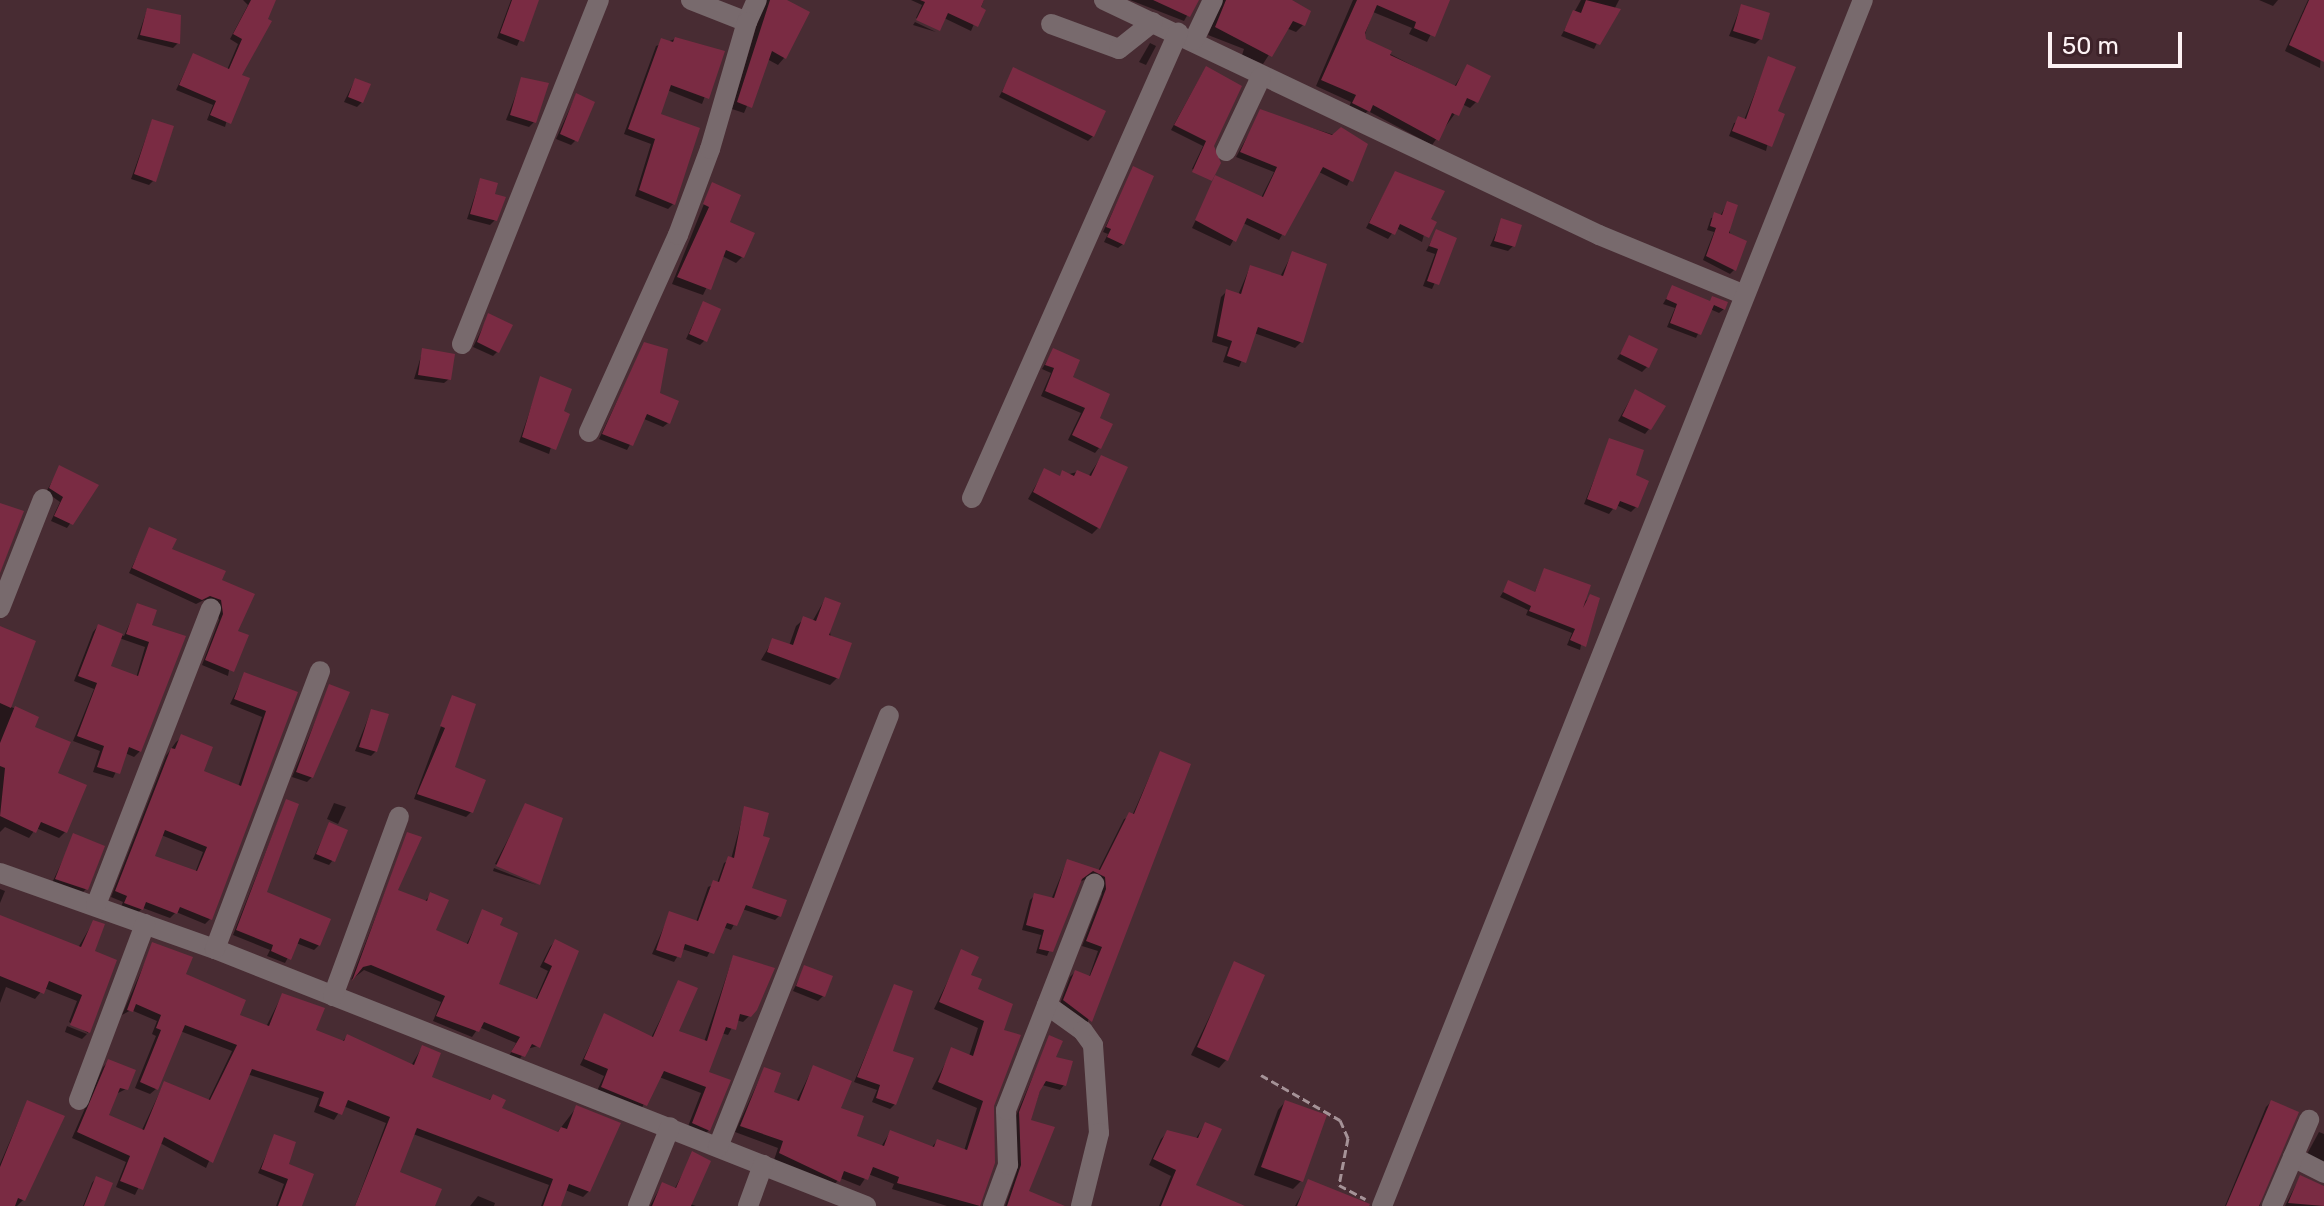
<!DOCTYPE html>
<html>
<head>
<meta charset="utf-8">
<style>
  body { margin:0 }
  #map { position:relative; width:2324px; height:1206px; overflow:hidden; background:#482c33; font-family:Rubik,sans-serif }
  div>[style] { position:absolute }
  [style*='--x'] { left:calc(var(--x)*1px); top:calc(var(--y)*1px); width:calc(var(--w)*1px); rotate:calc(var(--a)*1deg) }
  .shadow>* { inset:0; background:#0007 }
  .building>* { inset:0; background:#7a2b43 }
  .path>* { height:3px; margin-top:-1.5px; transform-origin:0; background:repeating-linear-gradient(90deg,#a59297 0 8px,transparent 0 12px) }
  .minor>* { height:20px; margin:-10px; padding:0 10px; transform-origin:10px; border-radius:10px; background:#786a6d }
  span { translate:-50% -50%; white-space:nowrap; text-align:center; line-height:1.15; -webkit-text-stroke:6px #3d2229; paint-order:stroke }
  .scale { position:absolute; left:2048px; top:32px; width:134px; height:36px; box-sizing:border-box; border:4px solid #fdf2f4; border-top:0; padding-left:10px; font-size:24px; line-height:28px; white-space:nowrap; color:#fdf2f4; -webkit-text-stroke:6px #3d2229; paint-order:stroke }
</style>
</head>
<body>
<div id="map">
  <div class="shadow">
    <div style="clip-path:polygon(243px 0,274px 0,239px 76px,225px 127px,207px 120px,213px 105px,176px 90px,193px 55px,227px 70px,238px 44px,230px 39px,248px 5px)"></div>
    <div style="clip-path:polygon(511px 0,537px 0,517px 46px,497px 38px)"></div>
    <div style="clip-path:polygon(764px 0,782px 0,784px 58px,778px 65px,767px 59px,744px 113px,732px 109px)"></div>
    <div style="clip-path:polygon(911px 0,984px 0,971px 31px,944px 18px,939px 29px,916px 18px,922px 5px)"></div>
    <div style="clip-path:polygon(1130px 0,1196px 0,1184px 21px)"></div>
    <div style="clip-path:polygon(1222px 0,1279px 0,1303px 25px,1296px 32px,1286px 28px,1263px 64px,1242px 55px,1244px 49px,1208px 35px)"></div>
    <div style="clip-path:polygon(1353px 0,1448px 0,1427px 42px,1409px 34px,1412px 28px,1373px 12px,1363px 40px,1454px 87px,1467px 67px,1488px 77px,1476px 102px,1470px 108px,1462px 104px,1432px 145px,1368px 111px,1362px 116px,1348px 110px,1351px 102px,1316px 86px)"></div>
    <div style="clip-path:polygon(1581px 0,1619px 0,1594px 49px,1561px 36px)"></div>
    <div style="clip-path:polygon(2259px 0,2278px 0,2273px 6px)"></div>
    <div style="clip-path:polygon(2308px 0,2324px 0,2320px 68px,2285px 51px)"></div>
    <div style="clip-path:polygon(1741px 6px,1760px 39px,1755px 44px,1729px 36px)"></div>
    <div style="clip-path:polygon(147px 10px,178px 43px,173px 48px,137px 39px)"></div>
    <div style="clip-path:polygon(915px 22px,936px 32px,913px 25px)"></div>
    <div style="clip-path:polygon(675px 39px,722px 52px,702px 104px,667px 90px,658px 115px,674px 203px,668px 209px,635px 196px,651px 144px,624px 134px,656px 46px)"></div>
    <div style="clip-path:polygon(1150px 43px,1156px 46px,1146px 65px,1139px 62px)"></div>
    <div style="clip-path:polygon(1769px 58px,1775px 112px,1766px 151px,1729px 136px,1734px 123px,1744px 120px)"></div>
    <div style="clip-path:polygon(1014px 69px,1093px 136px,1088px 141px,999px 97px)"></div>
    <div style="clip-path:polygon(1202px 74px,1211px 178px,1192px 169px,1203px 146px,1171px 130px)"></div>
    <div style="clip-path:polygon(522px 79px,534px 122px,529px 127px,506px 120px)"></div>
    <div style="clip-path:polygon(355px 80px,362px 102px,357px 107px,344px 102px)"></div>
    <div style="clip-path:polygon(576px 95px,576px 140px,571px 145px,556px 139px)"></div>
    <div style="clip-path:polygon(1261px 112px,1366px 145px,1347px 186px,1319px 172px,1279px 240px,1243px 223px,1230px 246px,1192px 228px,1216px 178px,1261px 198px,1274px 172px,1236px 157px)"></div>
    <div style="clip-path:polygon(152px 121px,154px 180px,149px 185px,131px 179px)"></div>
    <div style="clip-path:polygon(1134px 168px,1123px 244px,1118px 248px,1104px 242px,1108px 234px,1103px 232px)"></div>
    <div style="clip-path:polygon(1395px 173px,1428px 220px,1422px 242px,1396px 228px,1388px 239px,1366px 228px)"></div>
    <div style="clip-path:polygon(480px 180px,493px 196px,495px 220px,490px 225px,467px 219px)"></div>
    <div style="clip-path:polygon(712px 184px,742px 257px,736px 263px,722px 256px,703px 295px,672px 284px)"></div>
    <div style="clip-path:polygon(1727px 204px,1734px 270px,1730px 274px,1703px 260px,1714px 232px,1707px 230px,1711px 218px,1720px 216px)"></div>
    <div style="clip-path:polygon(1502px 220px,1513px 246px,1508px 251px,1490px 246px)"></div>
    <div style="clip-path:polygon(1436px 232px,1455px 239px,1432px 289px,1423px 286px,1435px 254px,1426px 251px)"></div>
    <div style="clip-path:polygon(1292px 254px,1301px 342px,1295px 348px,1254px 333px,1239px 367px,1223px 362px,1228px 347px,1212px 342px,1221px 297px,1227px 291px,1238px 295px,1250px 267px,1280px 277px)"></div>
    <div style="clip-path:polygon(1673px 287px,1724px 309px,1719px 313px,1710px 309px,1696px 338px,1667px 327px,1675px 308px,1663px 304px)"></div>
    <div style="clip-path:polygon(703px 303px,705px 340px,700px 345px,686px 339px)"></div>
    <div style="clip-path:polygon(489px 315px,497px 352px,493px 356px,473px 347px)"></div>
    <div style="clip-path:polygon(1630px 338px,1647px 367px,1642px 372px,1617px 359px)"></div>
    <div style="clip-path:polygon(644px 345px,668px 423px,663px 427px,644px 419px,627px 450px,599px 439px)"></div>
    <div style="clip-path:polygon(423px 350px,449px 379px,444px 383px,414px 379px)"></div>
    <div style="clip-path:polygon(1053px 351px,1097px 419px,1099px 448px,1095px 453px,1068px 440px,1081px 413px,1041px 396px,1051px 373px,1042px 369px)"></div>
    <div style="clip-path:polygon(541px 379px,561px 412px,549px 454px,519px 442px)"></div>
    <div style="clip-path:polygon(1635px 391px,1649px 429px,1645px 434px,1618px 421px)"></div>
    <div style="clip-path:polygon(1610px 441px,1633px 476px,1636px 507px,1631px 512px,1616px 505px,1609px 514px,1584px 504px)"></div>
    <div style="clip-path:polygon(1101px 457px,1098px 528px,1092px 534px,1028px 499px,1044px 471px,1058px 477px,1077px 472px,1088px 477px)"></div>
    <div style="clip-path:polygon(60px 468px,96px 486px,67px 528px,51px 521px,60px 502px,46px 492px)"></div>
    <div style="clip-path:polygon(150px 530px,170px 550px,220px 581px,236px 632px,228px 676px,202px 665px,219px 620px,216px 605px,204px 600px,196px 604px,129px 573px)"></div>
    <div style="clip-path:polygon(1544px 570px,1583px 603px,1591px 596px,1580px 650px,1567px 645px,1572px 633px,1526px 615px,1528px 610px,1500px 597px,1509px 582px,1534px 594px)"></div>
    <div style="clip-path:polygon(825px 599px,837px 678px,830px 685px,761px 660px,773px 640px,789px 646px,796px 626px,804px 619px,812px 622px)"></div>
    <div style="clip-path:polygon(evenodd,138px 605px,149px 626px,184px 638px,140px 751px,134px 757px,125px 753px,113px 778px,93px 772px,100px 751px,73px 741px,94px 689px,74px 681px,93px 632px,98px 626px,124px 636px,138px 605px,119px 638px,145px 647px,136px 678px,108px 667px,119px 638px)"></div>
    <div style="clip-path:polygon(0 628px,9px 706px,37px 718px,32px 728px,55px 774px,65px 832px,59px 838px,36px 828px,29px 838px,5px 827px,0 832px)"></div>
    <div style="clip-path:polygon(evenodd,245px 674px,296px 693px,210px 919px,205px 924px,176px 912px,170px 918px,143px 908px,136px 914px,120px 909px,123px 902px,111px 897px,166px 756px,176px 742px,182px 737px,201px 772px,238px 787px,262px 717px,230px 704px,245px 674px,161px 835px,203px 852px,195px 873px,153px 857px,161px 835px)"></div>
    <div style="clip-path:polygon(330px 686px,312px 777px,307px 782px,292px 777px)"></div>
    <div style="clip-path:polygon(452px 697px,453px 768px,471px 812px,466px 817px,414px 799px)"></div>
    <div style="clip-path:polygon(371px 711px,376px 751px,371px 756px,355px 751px)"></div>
    <div style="clip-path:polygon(1160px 753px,1189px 765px,1086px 1026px,1059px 1006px,1070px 977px,1075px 972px,1089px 977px,1098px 951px,1082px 946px,1102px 894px,1094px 876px,1079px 882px,1047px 956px,1036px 953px,1041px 935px,1022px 930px,1030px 900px,1035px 895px,1051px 900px,1067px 861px,1098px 871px,1124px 819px,1132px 816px)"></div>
    <div style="clip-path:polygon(286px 801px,264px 894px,319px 945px,314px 950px,296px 943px,285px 963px,267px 956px,270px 950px,233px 935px)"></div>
    <div style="clip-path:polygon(334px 803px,346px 807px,338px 824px,327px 819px)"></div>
    <div style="clip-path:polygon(526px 805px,539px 882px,495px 864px)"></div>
    <div style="clip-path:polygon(745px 808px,750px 889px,779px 916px,775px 920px,742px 909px,731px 930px,723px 927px,707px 957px,682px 949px,674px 962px,652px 954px,670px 913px,696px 922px,708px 887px,717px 883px,724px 863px,731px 859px)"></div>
    <div style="clip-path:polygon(329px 825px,333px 860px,329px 865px,313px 859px)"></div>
    <div style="clip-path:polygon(408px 834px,395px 891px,424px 902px,431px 895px,434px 931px,466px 945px,483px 912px,497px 985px,535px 1001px,548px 971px,540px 967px,550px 947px,555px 941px,576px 952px,538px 1046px,527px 1049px,518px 1061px,508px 1058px,516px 1043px,479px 1027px,472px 1037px,433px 1021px,441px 1002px,364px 970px,351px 980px)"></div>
    <div style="clip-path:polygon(74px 836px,86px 889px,81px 894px,52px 883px)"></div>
    <div style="clip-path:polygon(494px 868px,537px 885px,493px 871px)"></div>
    <div style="clip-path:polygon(0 889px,5px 891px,0 903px)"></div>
    <div style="clip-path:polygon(0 917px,78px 948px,93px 922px,88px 1033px,69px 1022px,77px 1001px,44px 988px,35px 999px,6px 987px,0 1003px)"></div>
    <div style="clip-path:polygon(153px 944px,184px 976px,238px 1016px,266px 1027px,282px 995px,314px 1031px,342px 1042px,347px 1036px,411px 1066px,422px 1047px,429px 1078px,488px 1101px,493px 1096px,500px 1109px,556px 1134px,576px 1108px,589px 1191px,583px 1197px,565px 1190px,559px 1206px,541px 1206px,549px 1185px,413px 1134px,397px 1174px,433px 1206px,355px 1206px,386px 1123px,343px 1106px,334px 1120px,314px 1112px,319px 1098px,247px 1074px,206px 1168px,160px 1143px,135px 1195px,116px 1187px,126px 1162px,72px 1138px,103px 1067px,109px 1061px,126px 1089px,116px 1094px,107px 1116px,141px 1132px,164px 1083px,208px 1101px,232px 1051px,180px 1031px,156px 1089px,150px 1094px,135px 1088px,156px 1036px,152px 1034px,157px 1021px,131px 1010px,122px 1015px)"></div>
    <div style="clip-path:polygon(962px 952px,968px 976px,1002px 1031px,992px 1106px,993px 1163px,979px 1206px,947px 1206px,892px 1189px,894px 1184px,868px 1174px,860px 1186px,840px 1178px,832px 1187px,774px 1160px,778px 1148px,735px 1132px,764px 1069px,771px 1093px,796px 1102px,813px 1067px,855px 1137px,881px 1147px,890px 1132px,931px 1148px,937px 1141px,964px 1151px,977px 1108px,932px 1089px,952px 1050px,969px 1056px,978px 1028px,934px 1009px)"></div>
    <div style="clip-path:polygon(733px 957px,756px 1009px,743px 1022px,736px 1020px,728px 1035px,721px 1033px,706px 1073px,709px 1130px,703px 1136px,687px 1129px,701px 1093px,659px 1077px,640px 1111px,596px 1093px,604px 1076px,580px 1065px,605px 1015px,651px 1038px,679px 982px,676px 1032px,704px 1042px)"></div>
    <div style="clip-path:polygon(1235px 964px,1226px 1060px,1219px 1068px,1191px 1055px)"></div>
    <div style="clip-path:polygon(805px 967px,823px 996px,818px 1001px,793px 991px)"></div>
    <div style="clip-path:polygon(895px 986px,890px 1052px,895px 1104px,890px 1109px,872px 1102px,877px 1090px,854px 1082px)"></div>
    <div style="clip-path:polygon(67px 1026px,87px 1034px,82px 1039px,65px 1032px)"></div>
    <div style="clip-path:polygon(1050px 1037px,1064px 1085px,1060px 1090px,1042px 1085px,1029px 1122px,1026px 1192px,1049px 1206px,1005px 1206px,1017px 1171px,1015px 1118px)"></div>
    <div style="clip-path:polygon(27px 1102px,62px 1117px,23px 1200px,17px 1206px,0 1206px,0 1164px)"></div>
    <div style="clip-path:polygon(1285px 1102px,1324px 1116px,1301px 1181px,1293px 1189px,1254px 1175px,1278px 1110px)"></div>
    <div style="clip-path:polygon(2271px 1102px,2260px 1206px,2225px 1206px,2266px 1107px)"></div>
    <div style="clip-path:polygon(1205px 1124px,1193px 1186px,1231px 1206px,1159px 1206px,1171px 1176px,1149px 1165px,1161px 1139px,1167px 1133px,1195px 1140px)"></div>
    <div style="clip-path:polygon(2319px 1132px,2324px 1134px,2324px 1167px,2306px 1156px)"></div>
    <div style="clip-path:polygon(275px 1136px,286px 1165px,300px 1206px,276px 1206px,284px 1184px,258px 1173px)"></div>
    <div style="clip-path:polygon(693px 1154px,690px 1204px,696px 1206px,650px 1206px,662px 1184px,674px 1190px)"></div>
    <div style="clip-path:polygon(2300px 1177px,2324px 1206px,2285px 1206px)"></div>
    <div style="clip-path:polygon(96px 1178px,101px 1206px,83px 1206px,92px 1183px)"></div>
    <div style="clip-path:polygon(1309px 1181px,1348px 1206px,1295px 1206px)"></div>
    <div style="clip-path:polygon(478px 1196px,495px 1203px,494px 1206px,470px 1206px)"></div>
  </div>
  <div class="building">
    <div style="clip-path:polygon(251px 0,276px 0,268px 19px,272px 21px,242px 75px,250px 78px,231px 124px,210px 115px,216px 101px,179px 85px,193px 53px,229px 69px,242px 39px,233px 34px)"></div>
    <div style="clip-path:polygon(512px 0,539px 0,524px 42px,500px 33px)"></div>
    <div style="clip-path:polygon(770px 0,787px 0,810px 12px,786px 59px,772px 51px,752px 108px,737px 102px)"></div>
    <div style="clip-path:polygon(920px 0,984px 0,981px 7px,986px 10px,978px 27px,948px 13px,940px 31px,916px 20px,925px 2px)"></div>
    <div style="clip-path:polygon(1153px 0,1199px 0,1190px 17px)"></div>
    <div style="clip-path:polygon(1226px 0,1292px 0,1311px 11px,1305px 26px,1293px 21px,1272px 57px,1215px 27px)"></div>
    <div style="clip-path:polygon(1357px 0,1450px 0,1435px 37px,1414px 28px,1416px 22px,1377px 5px,1365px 33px,1366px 39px,1392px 51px,1390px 55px,1456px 86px,1467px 64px,1491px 76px,1478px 103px,1467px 98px,1459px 116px,1452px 113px,1439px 141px,1373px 105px,1370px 112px,1352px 103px,1356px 95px,1321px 80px)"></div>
    <div style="clip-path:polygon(1586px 0,1621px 9px,1600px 45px,1564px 31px,1573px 10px,1581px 13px)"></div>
    <div style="clip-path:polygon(2309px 0,2324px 0,2324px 62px,2289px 45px)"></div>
    <div style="clip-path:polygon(1741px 4px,1770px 13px,1762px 40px,1733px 31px)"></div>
    <div style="clip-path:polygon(147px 8px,181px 15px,180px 44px,140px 35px)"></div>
    <div style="clip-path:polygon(675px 37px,725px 51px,709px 99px,671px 85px,661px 114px,700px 128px,675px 205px,639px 190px,655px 139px,628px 129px,661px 38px,673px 42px)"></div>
    <div style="clip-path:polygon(1768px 56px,1796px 67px,1778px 111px,1785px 114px,1772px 147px,1732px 131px,1738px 116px,1746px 119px)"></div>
    <div style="clip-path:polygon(1206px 66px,1242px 86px,1214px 146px,1221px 163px,1212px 181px,1192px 172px,1206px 141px,1174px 125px)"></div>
    <div style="clip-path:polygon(1013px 67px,1106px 111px,1094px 137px,1002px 92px)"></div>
    <div style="clip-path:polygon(521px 77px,549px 83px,536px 123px,510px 115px)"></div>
    <div style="clip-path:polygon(355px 78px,371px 84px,363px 103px,348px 97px)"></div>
    <div style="clip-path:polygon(576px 93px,595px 102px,578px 142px,560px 134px)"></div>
    <div style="clip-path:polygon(1260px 109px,1332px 135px,1341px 127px,1368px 144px,1353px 182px,1323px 167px,1285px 236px,1247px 218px,1236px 242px,1195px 220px,1215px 175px,1263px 197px,1277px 167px,1240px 152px)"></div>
    <div style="clip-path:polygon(152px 119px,174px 126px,156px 182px,134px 174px)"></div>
    <div style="clip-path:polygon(1133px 166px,1154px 176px,1124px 245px,1107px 237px,1111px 229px,1106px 227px)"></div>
    <div style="clip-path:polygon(1395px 171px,1445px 191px,1431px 219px,1437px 222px,1429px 238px,1400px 224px,1395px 235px,1369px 223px)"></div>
    <div style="clip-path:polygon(480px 178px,498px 183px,495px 194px,506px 197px,497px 221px,470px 214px)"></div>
    <div style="clip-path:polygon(712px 182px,741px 195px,730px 222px,755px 233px,744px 258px,726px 250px,711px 290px,677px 277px,709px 207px,703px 204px)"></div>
    <div style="clip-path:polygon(1727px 201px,1738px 205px,1729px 233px,1747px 241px,1736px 271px,1706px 256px,1716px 228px,1710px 226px,1714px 212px,1722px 215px)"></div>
    <div style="clip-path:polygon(1501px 218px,1522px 225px,1515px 247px,1494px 241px)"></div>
    <div style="clip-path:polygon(1436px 229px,1457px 238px,1439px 285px,1427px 281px,1438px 249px,1429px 246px)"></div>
    <div style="clip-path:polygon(1292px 251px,1327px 264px,1303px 343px,1258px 327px,1246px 363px,1227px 356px,1232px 341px,1217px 336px,1226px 289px,1241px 294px,1250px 265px,1283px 276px)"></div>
    <div style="clip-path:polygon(1672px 285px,1710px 301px,1712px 296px,1728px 302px,1725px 310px,1714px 305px,1701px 335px,1670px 323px,1677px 304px,1666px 299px)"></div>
    <div style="clip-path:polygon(703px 301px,721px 309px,707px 342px,689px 334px)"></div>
    <div style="clip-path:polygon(488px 313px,513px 325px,499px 353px,477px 342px)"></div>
    <div style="clip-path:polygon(1629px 335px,1658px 349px,1649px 368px,1620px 354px)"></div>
    <div style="clip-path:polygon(644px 342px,668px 349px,660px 393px,679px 401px,670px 424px,647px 414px,633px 446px,602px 434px)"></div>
    <div style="clip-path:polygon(422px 348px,455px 354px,451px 380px,418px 375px)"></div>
    <div style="clip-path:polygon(1053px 348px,1080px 360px,1073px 377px,1110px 394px,1100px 418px,1113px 424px,1101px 449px,1072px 435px,1085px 408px,1045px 391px,1054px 368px,1045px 365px)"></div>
    <div style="clip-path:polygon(540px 376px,572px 389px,564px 411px,570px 414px,556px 450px,522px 437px)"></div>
    <div style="clip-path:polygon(1635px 389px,1666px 406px,1651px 430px,1622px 416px)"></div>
    <div style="clip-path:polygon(1609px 438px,1644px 450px,1636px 475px,1649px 481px,1638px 508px,1620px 501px,1616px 510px,1587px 499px)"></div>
    <div style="clip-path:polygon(1101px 455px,1128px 467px,1100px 529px,1033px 492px,1044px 468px,1060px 476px,1062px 470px,1074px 476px,1077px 470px,1091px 476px)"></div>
    <div style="clip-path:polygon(59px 465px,99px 485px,73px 525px,54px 516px,63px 497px,49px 488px)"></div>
    <div style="clip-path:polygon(0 503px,24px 511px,0 573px)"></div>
    <div style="clip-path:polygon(149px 527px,177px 539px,172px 549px,226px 571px,222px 580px,255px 594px,238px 631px,249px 635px,234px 672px,205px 660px,223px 614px,221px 600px,210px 596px,202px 600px,132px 568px)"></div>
    <div style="clip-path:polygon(1544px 568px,1591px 585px,1583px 608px,1590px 594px,1600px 598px,1586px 647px,1570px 640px,1575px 629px,1529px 611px,1531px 606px,1503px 592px,1508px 580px,1535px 592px)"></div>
    <div style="clip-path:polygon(825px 597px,841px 603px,829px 635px,852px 643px,839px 679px,767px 652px,772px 638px,793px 645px,803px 616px,816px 621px)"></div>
    <div style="clip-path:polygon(137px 603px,157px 610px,152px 625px,186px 636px,141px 752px,129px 747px,120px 774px,97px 767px,104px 746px,77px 736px,97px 683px,78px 676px,98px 624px,123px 634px,111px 666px,138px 676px,149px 642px,126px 634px)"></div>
    <div style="clip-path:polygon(0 626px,36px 641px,11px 708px,0 703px)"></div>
    <div style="clip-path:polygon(evenodd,244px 672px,298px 692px,212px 920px,180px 907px,177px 914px,146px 902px,143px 910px,124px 903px,127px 896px,115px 891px,171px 748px,175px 749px,181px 734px,213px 747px,204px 771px,241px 786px,266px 711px,234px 699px,244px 672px,165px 830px,207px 847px,197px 871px,155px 856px,165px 830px)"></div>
    <div style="clip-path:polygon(329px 684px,350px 692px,313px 778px,296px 772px)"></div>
    <div style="clip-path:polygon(452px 695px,476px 704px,455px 767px,486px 780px,473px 813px,417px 794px,445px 728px,440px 726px)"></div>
    <div style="clip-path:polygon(15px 706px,39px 717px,35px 727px,71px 742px,58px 773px,87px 785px,67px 833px,41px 822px,36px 833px,0 816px,5px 768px,0 766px,0 743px)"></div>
    <div style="clip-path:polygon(371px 709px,389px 714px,377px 752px,359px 747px)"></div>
    <div style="clip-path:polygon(1160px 751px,1191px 764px,1092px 1022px,1063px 1000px,1075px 970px,1090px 976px,1102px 947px,1086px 941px,1106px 889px,1105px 877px,1093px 871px,1082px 879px,1053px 952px,1039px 949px,1044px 930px,1026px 925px,1034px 893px,1054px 898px,1067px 859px,1100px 870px,1129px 812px,1134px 814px)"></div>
    <div style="clip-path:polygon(286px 799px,299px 804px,267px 892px,331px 919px,320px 946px,300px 938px,291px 960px,271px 951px,273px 945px,236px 930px)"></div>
    <div style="clip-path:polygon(525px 803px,563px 818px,540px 885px,496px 866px)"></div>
    <div style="clip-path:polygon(744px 806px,769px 813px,763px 836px,770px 838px,752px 888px,787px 900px,781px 917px,746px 905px,737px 926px,727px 923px,714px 954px,685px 944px,681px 958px,656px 950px,669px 911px,698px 921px,713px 880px,719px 882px,728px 856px,734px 858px)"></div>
    <div style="clip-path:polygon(329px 822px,348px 830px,335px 862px,316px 854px)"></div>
    <div style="clip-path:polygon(407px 832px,422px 837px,398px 890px,427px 901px,430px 892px,449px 900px,436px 930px,468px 944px,482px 909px,503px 918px,500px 925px,518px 933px,499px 984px,537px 999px,552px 966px,544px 962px,555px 939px,579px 951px,540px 1048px,532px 1044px,525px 1057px,511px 1052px,520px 1037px,484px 1022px,479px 1032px,436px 1016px,445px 996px,371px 965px,363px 967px,352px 981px)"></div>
    <div style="clip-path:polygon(73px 833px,105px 846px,88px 890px,55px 879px)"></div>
    <div style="clip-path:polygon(0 915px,81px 947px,93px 920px,105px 924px,95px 951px,117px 960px,90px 1033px,70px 1025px,82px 995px,49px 981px,44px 994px,0 976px)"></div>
    <div style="clip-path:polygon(152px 942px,193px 957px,186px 974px,246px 1000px,240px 1015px,269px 1026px,282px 993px,325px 1008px,316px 1030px,344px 1041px,347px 1034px,414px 1065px,422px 1045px,441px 1053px,432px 1077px,490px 1100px,493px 1094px,506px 1100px,502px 1108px,558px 1132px,561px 1127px,567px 1129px,576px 1105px,621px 1123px,590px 1192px,569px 1184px,561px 1206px,543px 1206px,553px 1179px,417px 1128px,400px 1172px,442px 1189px,435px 1206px,355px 1206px,390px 1117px,348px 1100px,342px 1115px,319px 1106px,324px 1092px,252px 1069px,213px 1163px,164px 1137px,143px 1190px,120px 1181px,130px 1156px,77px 1132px,108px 1059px,136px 1070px,128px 1090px,120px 1088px,109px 1115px,144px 1130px,164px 1081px,210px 1100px,237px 1045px,185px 1025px,158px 1090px,140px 1082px,161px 1030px,156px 1028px,161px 1015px,136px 1004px,133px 1012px,127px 1010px)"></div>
    <div style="clip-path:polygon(961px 949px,979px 957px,971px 975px,982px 979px,978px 989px,1013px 1004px,1004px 1030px,1021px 1035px,994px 1106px,995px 1163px,980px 1206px,897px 1183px,899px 1177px,873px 1167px,868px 1180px,844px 1171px,840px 1182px,779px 1153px,783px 1141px,740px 1126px,764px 1067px,781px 1073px,774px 1092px,799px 1101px,813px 1065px,852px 1081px,841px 1108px,864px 1116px,857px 1136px,884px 1146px,890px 1130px,934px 1147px,937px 1139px,967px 1150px,983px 1101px,938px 1082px,951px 1047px,973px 1056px,984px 1021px,939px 1002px)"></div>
    <div style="clip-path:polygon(733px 955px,775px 968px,757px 1010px,751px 1017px,740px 1014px,736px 1030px,726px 1027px,709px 1072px,731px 1080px,710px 1131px,692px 1123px,706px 1087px,664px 1071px,647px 1106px,601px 1087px,608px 1069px,584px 1059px,604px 1013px,653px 1037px,678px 980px,698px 988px,679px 1031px,707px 1041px)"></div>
    <div style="clip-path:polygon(1234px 961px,1265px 975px,1228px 1061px,1197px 1047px)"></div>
    <div style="clip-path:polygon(804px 965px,833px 976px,825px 997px,796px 986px)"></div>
    <div style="clip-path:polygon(894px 984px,913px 991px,893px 1051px,914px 1058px,896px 1105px,876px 1098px,880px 1085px,857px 1077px)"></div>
    <div style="clip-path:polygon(1049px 1035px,1063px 1041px,1056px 1057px,1073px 1061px,1066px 1086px,1046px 1081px,1040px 1091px,1031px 1120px,1055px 1127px,1029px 1191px,1065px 1206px,1007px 1206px,1021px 1165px,1019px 1112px)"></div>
    <div style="clip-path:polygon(27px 1100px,65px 1116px,25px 1201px,18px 1198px,15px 1206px,0 1206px,0 1167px)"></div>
    <div style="clip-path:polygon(1285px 1100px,1327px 1115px,1303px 1182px,1261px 1167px)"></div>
    <div style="clip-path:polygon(2271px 1100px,2299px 1112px,2259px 1206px,2226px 1206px)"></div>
    <div style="clip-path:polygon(1205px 1122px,1222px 1129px,1196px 1185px,1245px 1206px,1161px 1206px,1176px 1170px,1153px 1159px,1167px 1130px,1198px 1138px)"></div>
    <div style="clip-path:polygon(274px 1134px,296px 1142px,289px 1164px,314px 1174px,302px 1206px,278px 1206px,288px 1179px,261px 1169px)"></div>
    <div style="clip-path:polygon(692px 1151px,711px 1161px,691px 1206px,652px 1206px,662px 1182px,676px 1188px)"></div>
    <div style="clip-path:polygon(2300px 1175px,2324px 1186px,2324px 1206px,2288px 1203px)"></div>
    <div style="clip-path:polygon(96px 1176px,113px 1183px,104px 1206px,84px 1206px)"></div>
    <div style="clip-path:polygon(1308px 1179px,1370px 1204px,1369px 1206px,1297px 1206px)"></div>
  </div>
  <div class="path">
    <div style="--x:1261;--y:1075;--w:91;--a:29.7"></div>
    <div style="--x:1340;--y:1120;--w:20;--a:66"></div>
    <div style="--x:1348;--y:1138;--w:48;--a:100.8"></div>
    <div style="--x:1339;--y:1185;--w:30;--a:28"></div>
  </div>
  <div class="minor">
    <div style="--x:691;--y:0;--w:60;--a:21.4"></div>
    <div style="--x:747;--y:22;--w:24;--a:-66"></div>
    <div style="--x:1104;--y:0;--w:548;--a:25.4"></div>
    <div style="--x:1599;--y:235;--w:155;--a:22.4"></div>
    <div style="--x:1051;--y:24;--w:72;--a:20.2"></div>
    <div style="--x:1119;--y:49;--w:43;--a:-38.5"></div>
    <div style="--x:1194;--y:40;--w:44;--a:-64.6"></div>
    <div style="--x:1226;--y:151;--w:82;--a:-64.7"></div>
    <div style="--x:462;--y:344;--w:370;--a:-68.3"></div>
    <div style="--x:589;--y:432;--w:216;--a:-65.7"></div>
    <div style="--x:678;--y:235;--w:92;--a:-69.6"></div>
    <div style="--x:710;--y:149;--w:132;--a:-73.8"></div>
    <div style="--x:972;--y:498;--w:509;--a:-66.11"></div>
    <div style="--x:0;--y:608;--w:117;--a:-68.5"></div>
    <div style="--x:0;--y:873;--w:228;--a:19.5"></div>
    <div style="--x:215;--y:949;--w:700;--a:21.54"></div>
    <div style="--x:96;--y:905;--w:318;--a:-68.8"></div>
    <div style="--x:215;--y:949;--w:297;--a:-69.3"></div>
    <div style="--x:333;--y:996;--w:191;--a:-69.8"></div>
    <div style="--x:1047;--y:1005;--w:44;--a:35.8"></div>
    <div style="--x:1083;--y:1031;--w:17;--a:54"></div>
    <div style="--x:1093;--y:1045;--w:88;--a:86.1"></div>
    <div style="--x:1099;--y:1133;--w:75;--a:103.9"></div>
    <div style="--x:79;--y:1100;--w:188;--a:-69.4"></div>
    <div style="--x:718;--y:1147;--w:464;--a:-68.4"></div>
    <div style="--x:2293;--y:1157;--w:35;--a:27"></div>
    <div style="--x:638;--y:1206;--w:85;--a:-67.9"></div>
    <div style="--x:748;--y:1206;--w:44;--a:-69.9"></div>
    <div style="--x:993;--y:1206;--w:44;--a:-69.9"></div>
    <div style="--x:1008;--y:1165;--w:55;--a:-92.1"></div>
    <div style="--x:1006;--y:1110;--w:243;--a:-68.7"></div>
    <div style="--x:1382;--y:1206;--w:1298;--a:-68.26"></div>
    <div style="--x:2272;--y:1206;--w:94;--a:-66.7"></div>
  </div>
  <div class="scale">50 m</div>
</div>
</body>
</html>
